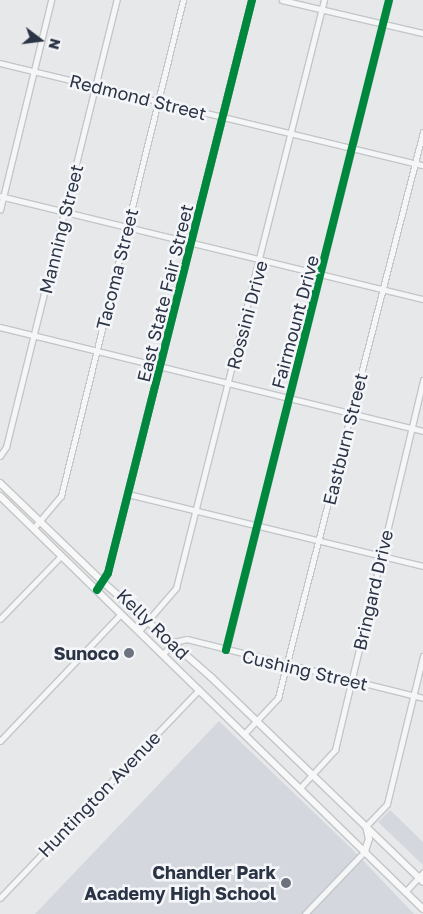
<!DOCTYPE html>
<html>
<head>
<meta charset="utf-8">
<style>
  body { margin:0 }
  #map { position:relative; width:423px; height:914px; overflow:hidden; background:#e6e8ea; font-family:"Golos Text",sans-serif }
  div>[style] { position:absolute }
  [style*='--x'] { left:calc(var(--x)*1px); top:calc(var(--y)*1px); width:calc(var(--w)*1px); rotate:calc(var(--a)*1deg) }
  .built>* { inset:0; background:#d4d7dd }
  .roads { filter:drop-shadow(1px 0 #c4c6c8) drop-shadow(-1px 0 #c4c6c8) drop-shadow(0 1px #c4c6c8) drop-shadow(0 -1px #c4c6c8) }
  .street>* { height:4.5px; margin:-2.25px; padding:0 2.25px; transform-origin:2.25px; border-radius:2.25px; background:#f5f6f7 }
  .secondary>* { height:6px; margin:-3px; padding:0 3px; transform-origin:3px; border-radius:3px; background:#f8f8f8 }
  .cycleway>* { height:8px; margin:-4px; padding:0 4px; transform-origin:4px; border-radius:4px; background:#00873e }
  .dots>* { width:14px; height:14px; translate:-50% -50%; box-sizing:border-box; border:2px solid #f4f6f9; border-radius:50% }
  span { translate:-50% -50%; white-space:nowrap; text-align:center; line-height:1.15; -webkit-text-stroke:5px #f4f6f9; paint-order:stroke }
  .street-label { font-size:18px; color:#2b3445 }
  .poi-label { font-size:18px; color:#2b3445; font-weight:700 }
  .right { translate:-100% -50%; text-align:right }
  .north { position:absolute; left:15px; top:15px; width:50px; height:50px; -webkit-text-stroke:4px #f4f6f9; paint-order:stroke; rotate:105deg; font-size:14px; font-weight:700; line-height:20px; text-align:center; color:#2b3445 }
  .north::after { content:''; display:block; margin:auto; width:18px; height:22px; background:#2b3445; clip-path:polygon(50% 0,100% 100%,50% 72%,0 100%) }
</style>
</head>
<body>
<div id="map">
  <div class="built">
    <div style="clip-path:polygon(219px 721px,355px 852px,414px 914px,35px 914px)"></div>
    <div style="clip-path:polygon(390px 810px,423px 842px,423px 865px,378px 822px)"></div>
  </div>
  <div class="roads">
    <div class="street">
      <div style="--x:282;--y:0;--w:145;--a:13.2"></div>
      <div style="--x:0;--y:63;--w:435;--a:13.6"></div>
      <div style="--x:0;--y:196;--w:435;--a:13.7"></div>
      <div style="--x:0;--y:210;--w:216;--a:-76.3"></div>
      <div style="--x:0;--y:327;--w:436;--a:13.8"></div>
      <div style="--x:0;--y:456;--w:11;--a:-56"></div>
      <div style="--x:6;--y:447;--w:461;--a:-76.1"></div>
      <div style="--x:128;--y:494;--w:304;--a:13.7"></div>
      <div style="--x:33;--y:529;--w:43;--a:-49.7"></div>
      <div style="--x:61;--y:496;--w:511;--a:-76.18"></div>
      <div style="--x:0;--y:619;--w:88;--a:-45.9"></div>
      <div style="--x:139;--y:631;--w:57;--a:-49.3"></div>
      <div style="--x:176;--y:588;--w:606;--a:-75.87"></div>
      <div style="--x:226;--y:650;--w:670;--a:-75.92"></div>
      <div style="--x:163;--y:654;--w:16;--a:-47"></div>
      <div style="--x:174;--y:642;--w:13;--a:-13"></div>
      <div style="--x:187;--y:639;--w:243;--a:14"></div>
      <div style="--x:244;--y:734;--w:50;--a:-46.6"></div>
      <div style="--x:278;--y:698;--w:584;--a:-75.63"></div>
      <div style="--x:0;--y:741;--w:175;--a:-46.4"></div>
      <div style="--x:300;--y:788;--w:52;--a:-47.4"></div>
      <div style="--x:335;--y:750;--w:380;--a:-76.6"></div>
      <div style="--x:366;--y:826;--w:30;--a:-46"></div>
      <div style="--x:387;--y:804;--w:152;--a:-76.3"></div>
      <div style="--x:406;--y:891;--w:25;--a:-47"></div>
      <div style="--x:0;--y:898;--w:288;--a:-46.3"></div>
      <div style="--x:305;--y:914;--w:87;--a:-46.4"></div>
    </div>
    <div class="secondary">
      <div style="--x:0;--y:483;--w:144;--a:43.9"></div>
      <div style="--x:104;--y:583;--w:142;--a:41.3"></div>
      <div style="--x:211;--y:677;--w:295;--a:44"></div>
      <div style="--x:0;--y:496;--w:591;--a:44.31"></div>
      <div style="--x:97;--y:590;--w:20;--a:-57"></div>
      <div style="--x:108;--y:573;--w:591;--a:-75.89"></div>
      <div style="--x:365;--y:851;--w:13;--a:-72"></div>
      <div style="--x:369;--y:839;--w:13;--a:-103"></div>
    </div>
  </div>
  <div class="cycleway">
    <div style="--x:97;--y:590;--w:20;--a:-57"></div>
    <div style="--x:108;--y:573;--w:591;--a:-75.89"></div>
    <div style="--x:226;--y:650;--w:670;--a:-75.92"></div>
  </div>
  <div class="dots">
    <div style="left:129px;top:653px;background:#6c737f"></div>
    <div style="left:286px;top:883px;background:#6c737f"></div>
  </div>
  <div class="street-label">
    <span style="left:138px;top:97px;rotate:14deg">Redmond Street</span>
    <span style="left:61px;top:229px;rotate:-76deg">Manning Street</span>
    <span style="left:117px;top:269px;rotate:-76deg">Tacoma Street</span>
    <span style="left:165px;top:293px;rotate:-76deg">East State Fair Street</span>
    <span style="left:247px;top:315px;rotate:-75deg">Rossini Drive</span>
    <span style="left:295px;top:322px;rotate:-75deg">Fairmount Drive</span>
    <span style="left:345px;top:439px;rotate:-76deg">Eastburn Street</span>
    <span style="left:373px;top:590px;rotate:-77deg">Bringard Drive</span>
    <span style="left:153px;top:624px;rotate:44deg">Kelly Road</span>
    <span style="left:305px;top:670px;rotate:13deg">Cushing Street</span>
    <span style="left:99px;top:794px;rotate:-46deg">Huntington Avenue</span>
  </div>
  <div class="poi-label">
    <span class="right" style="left:119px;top:653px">Sunoco</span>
    <span class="right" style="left:276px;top:883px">Chandler Park<br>Academy High School</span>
  </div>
  <div class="north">N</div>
</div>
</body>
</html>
